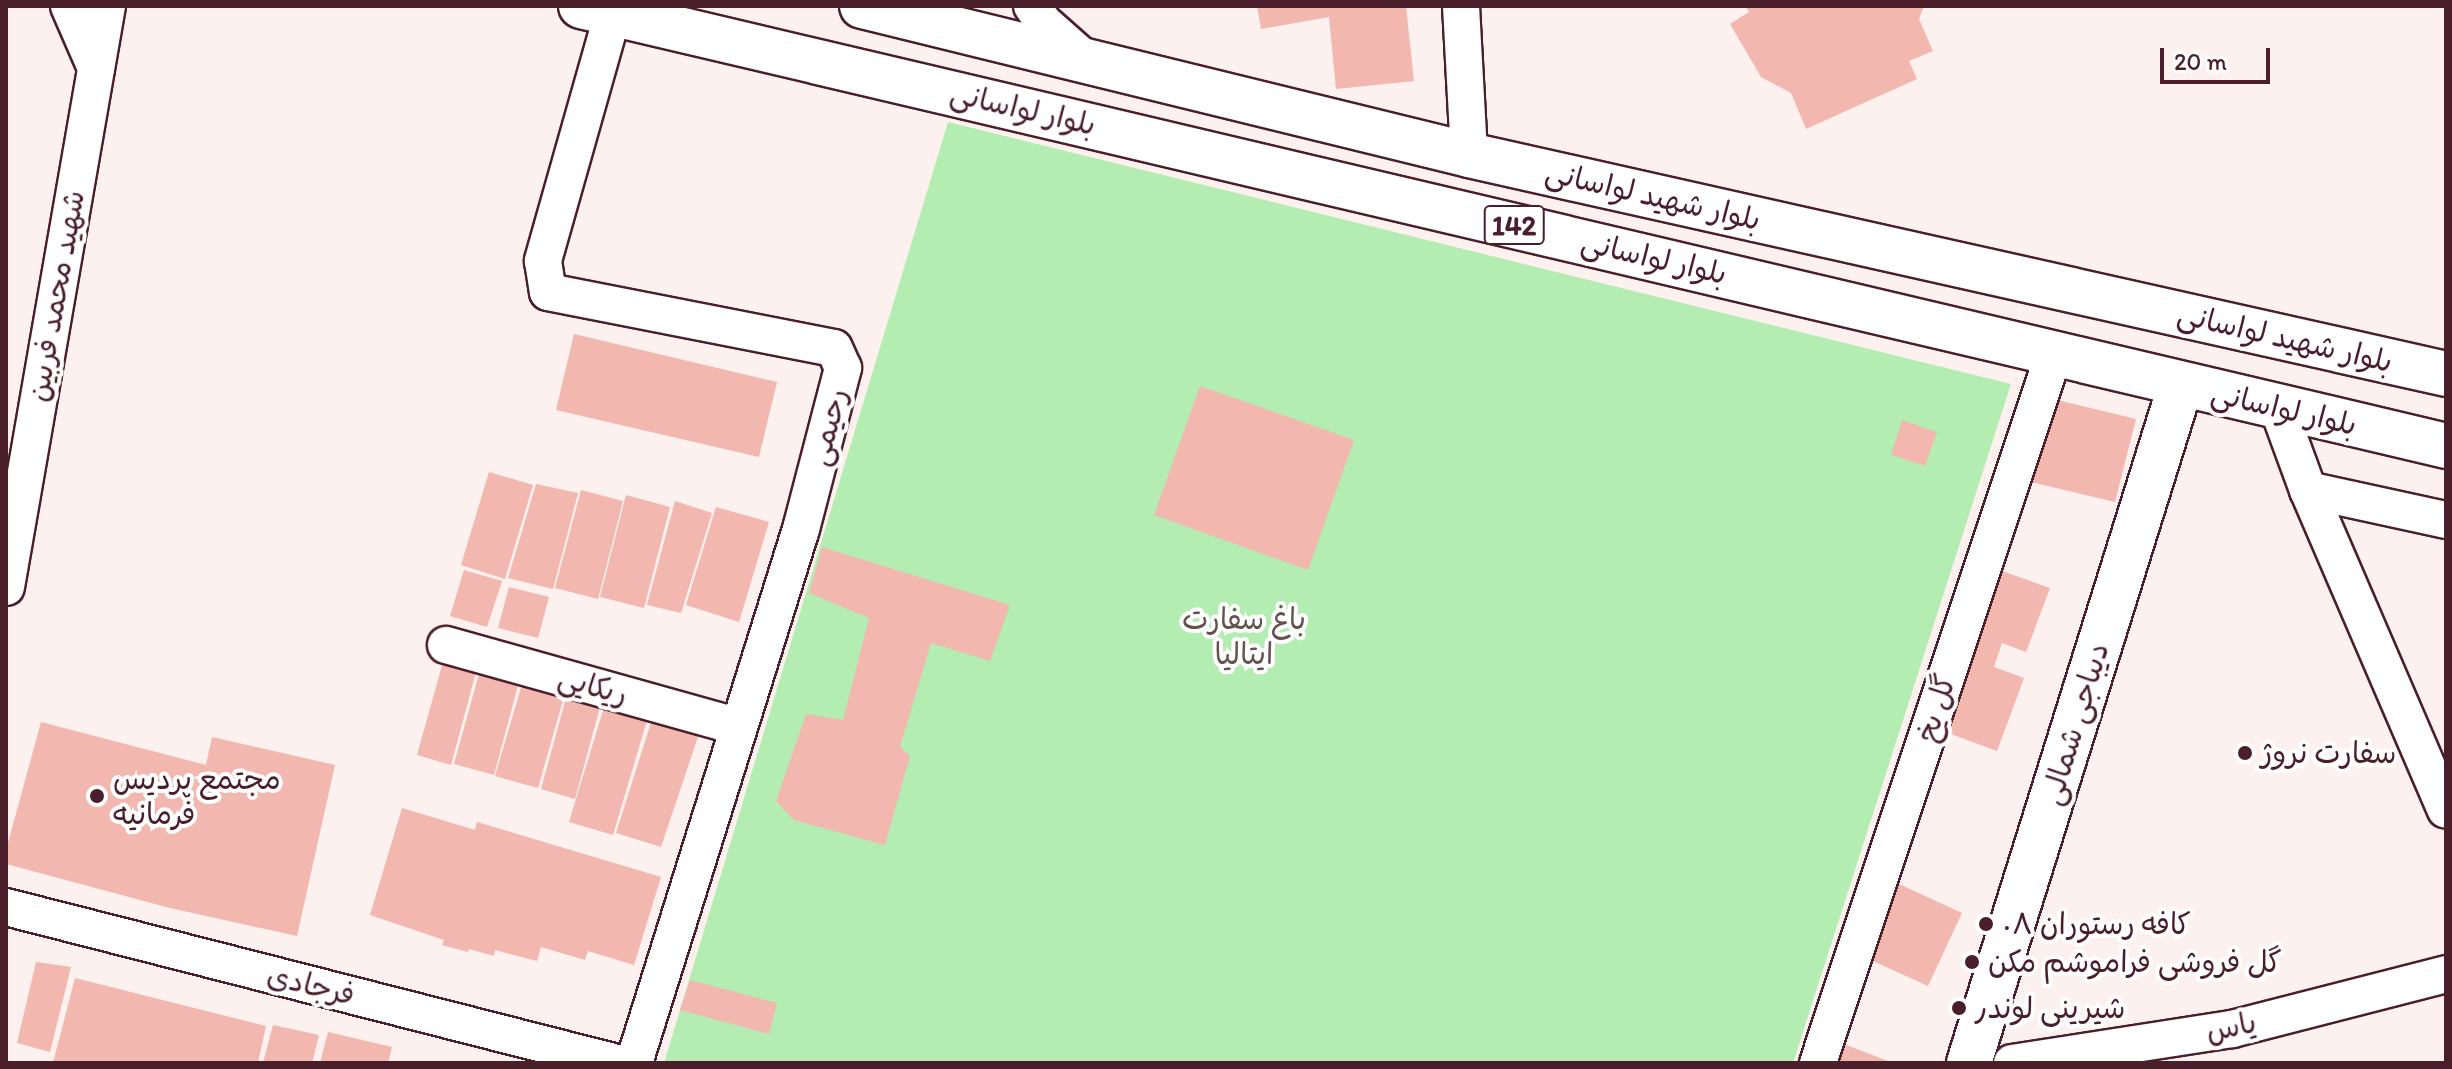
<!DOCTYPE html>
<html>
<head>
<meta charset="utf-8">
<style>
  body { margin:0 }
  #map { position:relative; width:2452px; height:1069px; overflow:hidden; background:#fcf1ef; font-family:Itim,"Playpen Sans Arabic",sans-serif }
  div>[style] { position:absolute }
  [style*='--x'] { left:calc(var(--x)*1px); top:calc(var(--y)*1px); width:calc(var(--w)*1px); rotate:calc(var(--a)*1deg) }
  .green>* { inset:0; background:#b4edb1 }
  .building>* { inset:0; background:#f2b7ae }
  .roads { filter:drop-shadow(2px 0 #4a1f2b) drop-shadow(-2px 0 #4a1f2b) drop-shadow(0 2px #4a1f2b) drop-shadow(0 -2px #4a1f2b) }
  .street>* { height:36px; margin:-18px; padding:0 18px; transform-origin:18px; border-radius:18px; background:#fff }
  .secondary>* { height:44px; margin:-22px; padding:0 22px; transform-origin:22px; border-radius:22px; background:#fff }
  .primary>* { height:44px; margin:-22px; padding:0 22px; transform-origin:22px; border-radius:22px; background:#fff }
  .dots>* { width:22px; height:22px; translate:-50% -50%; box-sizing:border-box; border:4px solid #fff; border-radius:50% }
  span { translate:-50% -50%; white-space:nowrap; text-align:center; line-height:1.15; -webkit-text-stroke:8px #fff; paint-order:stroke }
  .shield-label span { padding:2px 6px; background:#fff; border:2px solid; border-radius:6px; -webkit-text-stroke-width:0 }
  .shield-label { font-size:28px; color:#4a1f2b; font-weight:700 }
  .street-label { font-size:30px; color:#4a1f2b }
  .park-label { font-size:30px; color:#64524c }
  .poi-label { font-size:30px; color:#4a1f2b }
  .left { translate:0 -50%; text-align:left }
  .frame { position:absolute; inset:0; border:8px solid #4a1f2b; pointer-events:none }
  .scale { position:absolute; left:2160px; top:48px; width:110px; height:36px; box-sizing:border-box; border:4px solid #4a1f2b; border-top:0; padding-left:10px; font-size:24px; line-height:28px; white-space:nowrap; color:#4a1f2b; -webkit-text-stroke:6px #fff; paint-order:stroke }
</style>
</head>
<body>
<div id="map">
  <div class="green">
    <div style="clip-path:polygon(948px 122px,2011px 384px,1793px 1063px,664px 1063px)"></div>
  </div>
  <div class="building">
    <div style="clip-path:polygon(1257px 6px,1406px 6px,1414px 81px,1336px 89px,1329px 17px,1261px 29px)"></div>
    <div style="clip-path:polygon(1745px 6px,1924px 6px,1919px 19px,1933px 51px,1909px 61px,1917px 79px,1806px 129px,1791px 93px,1761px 77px,1730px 24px,1749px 12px)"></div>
    <div style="clip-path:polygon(574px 334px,777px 382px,759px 457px,556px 410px)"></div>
    <div style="clip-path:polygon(1200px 386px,1354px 440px,1308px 570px,1154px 515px)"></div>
    <div style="clip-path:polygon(2049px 398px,2136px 419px,2115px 502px,2027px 481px)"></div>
    <div style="clip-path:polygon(1902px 420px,1937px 432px,1925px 466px,1891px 455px)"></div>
    <div style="clip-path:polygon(489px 472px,533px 485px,505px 579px,461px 565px)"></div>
    <div style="clip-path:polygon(536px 484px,578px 493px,553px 589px,508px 578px)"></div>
    <div style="clip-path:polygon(581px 490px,623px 501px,598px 599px,555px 588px)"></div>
    <div style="clip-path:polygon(626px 495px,670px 507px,644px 608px,600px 597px)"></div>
    <div style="clip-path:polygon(675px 501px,712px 513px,681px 613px,647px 605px)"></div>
    <div style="clip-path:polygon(716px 507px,769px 522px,739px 622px,686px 605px)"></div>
    <div style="clip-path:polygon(822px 547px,1010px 605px,990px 661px,931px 643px,900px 747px,910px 756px,885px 845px,794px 820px,776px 801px,806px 714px,843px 720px,869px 618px,809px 593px)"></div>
    <div style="clip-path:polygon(464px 570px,502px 581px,487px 627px,450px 616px)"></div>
    <div style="clip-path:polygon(1999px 570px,2050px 588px,2026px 652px,2002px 643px,1994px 667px,2024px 678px,1997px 751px,1940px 730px)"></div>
    <div style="clip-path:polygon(509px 587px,549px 597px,538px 638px,498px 628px)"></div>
    <div style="clip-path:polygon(446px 651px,479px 661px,451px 765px,417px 755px)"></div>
    <div style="clip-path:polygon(482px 663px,521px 674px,494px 775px,454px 764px)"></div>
    <div style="clip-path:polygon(525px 674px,567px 686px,538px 788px,495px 776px)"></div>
    <div style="clip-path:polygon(569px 687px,603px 696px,575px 799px,541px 789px)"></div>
    <div style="clip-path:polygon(605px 704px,648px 717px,613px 835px,569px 822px)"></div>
    <div style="clip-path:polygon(656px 707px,703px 722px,661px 847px,616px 833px)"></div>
    <div style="clip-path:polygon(41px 722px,206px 765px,212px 737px,335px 765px,297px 936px,170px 908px,6px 864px,6px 850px)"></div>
    <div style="clip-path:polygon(402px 808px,475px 830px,477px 822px,661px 877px,634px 965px,588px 951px,585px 960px,541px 947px,537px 961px,495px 950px,494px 956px,469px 949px,468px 952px,442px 945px,444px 940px,370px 915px)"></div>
    <div style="clip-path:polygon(1897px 883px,1962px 913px,1928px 986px,1864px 957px)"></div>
    <div style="clip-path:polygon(36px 962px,71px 967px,50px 1052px,17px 1043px)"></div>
    <div style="clip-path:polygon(75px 978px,266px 1026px,258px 1063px,53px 1063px)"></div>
    <div style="clip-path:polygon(690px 980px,777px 1003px,769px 1034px,680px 1010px)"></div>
    <div style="clip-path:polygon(273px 1025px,319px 1035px,312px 1063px,263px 1063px)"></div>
    <div style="clip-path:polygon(328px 1032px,392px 1047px,388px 1063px,320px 1063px)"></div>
    <div style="clip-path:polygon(1836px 1041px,1893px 1063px,1828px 1063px)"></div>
  </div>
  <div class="roads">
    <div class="street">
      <div style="--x:69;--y:6;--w:68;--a:66.5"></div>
      <div style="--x:1032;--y:6;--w:19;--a:55"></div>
      <div style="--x:1043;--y:22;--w:57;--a:41.5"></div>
      <div style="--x:1461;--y:6;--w:149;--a:86.9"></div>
      <div style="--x:613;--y:13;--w:258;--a:105.8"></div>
      <div style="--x:543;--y:261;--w:31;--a:81"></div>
      <div style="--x:548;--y:292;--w:291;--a:11.1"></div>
      <div style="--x:834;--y:348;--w:22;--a:66"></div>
      <div style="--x:843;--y:368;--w:166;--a:104.6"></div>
      <div style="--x:801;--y:529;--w:560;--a:107.37"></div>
      <div style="--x:2278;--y:408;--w:87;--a:69.9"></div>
      <div style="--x:2308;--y:490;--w:348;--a:66.7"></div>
      <div style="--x:2308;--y:490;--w:141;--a:12.3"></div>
      <div style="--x:6;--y:587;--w:590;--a:-80.14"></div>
      <div style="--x:446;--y:645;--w:304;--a:15.6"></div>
      <div style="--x:6;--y:907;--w:631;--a:14.32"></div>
      <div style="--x:1818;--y:1063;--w:748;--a:-71.61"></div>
      <div style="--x:2012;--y:1063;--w:223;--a:-8.8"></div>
      <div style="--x:2232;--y:1029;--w:221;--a:-14.4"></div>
    </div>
    <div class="secondary">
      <div style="--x:1969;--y:1063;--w:711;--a:-72.66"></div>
    </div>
    <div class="primary">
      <div style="--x:581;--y:6;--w:1916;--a:13.27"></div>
      <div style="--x:862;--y:6;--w:625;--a:13.79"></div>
      <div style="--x:1469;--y:155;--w:1001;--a:12.63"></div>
    </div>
  </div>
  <div class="dots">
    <div style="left:2245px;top:753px;background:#4a1f2b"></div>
    <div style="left:97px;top:796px;background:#4a1f2b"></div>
    <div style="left:1986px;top:924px;background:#4a1f2b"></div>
    <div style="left:1972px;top:962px;background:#4a1f2b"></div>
    <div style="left:1959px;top:1008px;background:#4a1f2b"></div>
  </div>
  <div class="shield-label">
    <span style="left:1514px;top:225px">142</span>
  </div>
  <div class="street-label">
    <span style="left:1023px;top:109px;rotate:13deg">بلوار لواسانی</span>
    <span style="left:1653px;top:196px;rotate:13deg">بلوار شهید لواسانی</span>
    <span style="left:1654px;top:258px;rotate:13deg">بلوار لواسانی</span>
    <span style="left:56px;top:296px;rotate:-80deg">شهید محمد فربین</span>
    <span style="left:2285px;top:338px;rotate:13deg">بلوار شهید لواسانی</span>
    <span style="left:2284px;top:409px;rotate:13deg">بلوار لواسانی</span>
    <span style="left:828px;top:427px;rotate:-75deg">رحیمی</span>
    <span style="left:593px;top:686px;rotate:16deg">ریکایی</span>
    <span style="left:1936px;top:708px;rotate:-72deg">گل یخ</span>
    <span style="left:2075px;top:724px;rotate:-73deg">دیباجی شمالی</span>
    <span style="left:311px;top:985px;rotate:14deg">فرجادی</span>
    <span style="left:2231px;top:1027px;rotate:-12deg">یاس</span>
  </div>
  <div class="park-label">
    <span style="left:1244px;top:636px">باغ سفارت<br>ایتالیا</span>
  </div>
  <div class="poi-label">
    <span class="left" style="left:2261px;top:753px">سفارت نروژ</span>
    <span class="left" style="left:113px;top:796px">مجتمع پردیس<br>فرمانیه</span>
    <span class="left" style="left:2002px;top:924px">کافه رستوران ٠٨</span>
    <span class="left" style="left:1988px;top:962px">گل فروشی فراموشم مکن</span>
    <span class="left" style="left:1975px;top:1008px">شیرینی لوندر</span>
  </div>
  <div class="frame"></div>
  <div class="scale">20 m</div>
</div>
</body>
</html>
